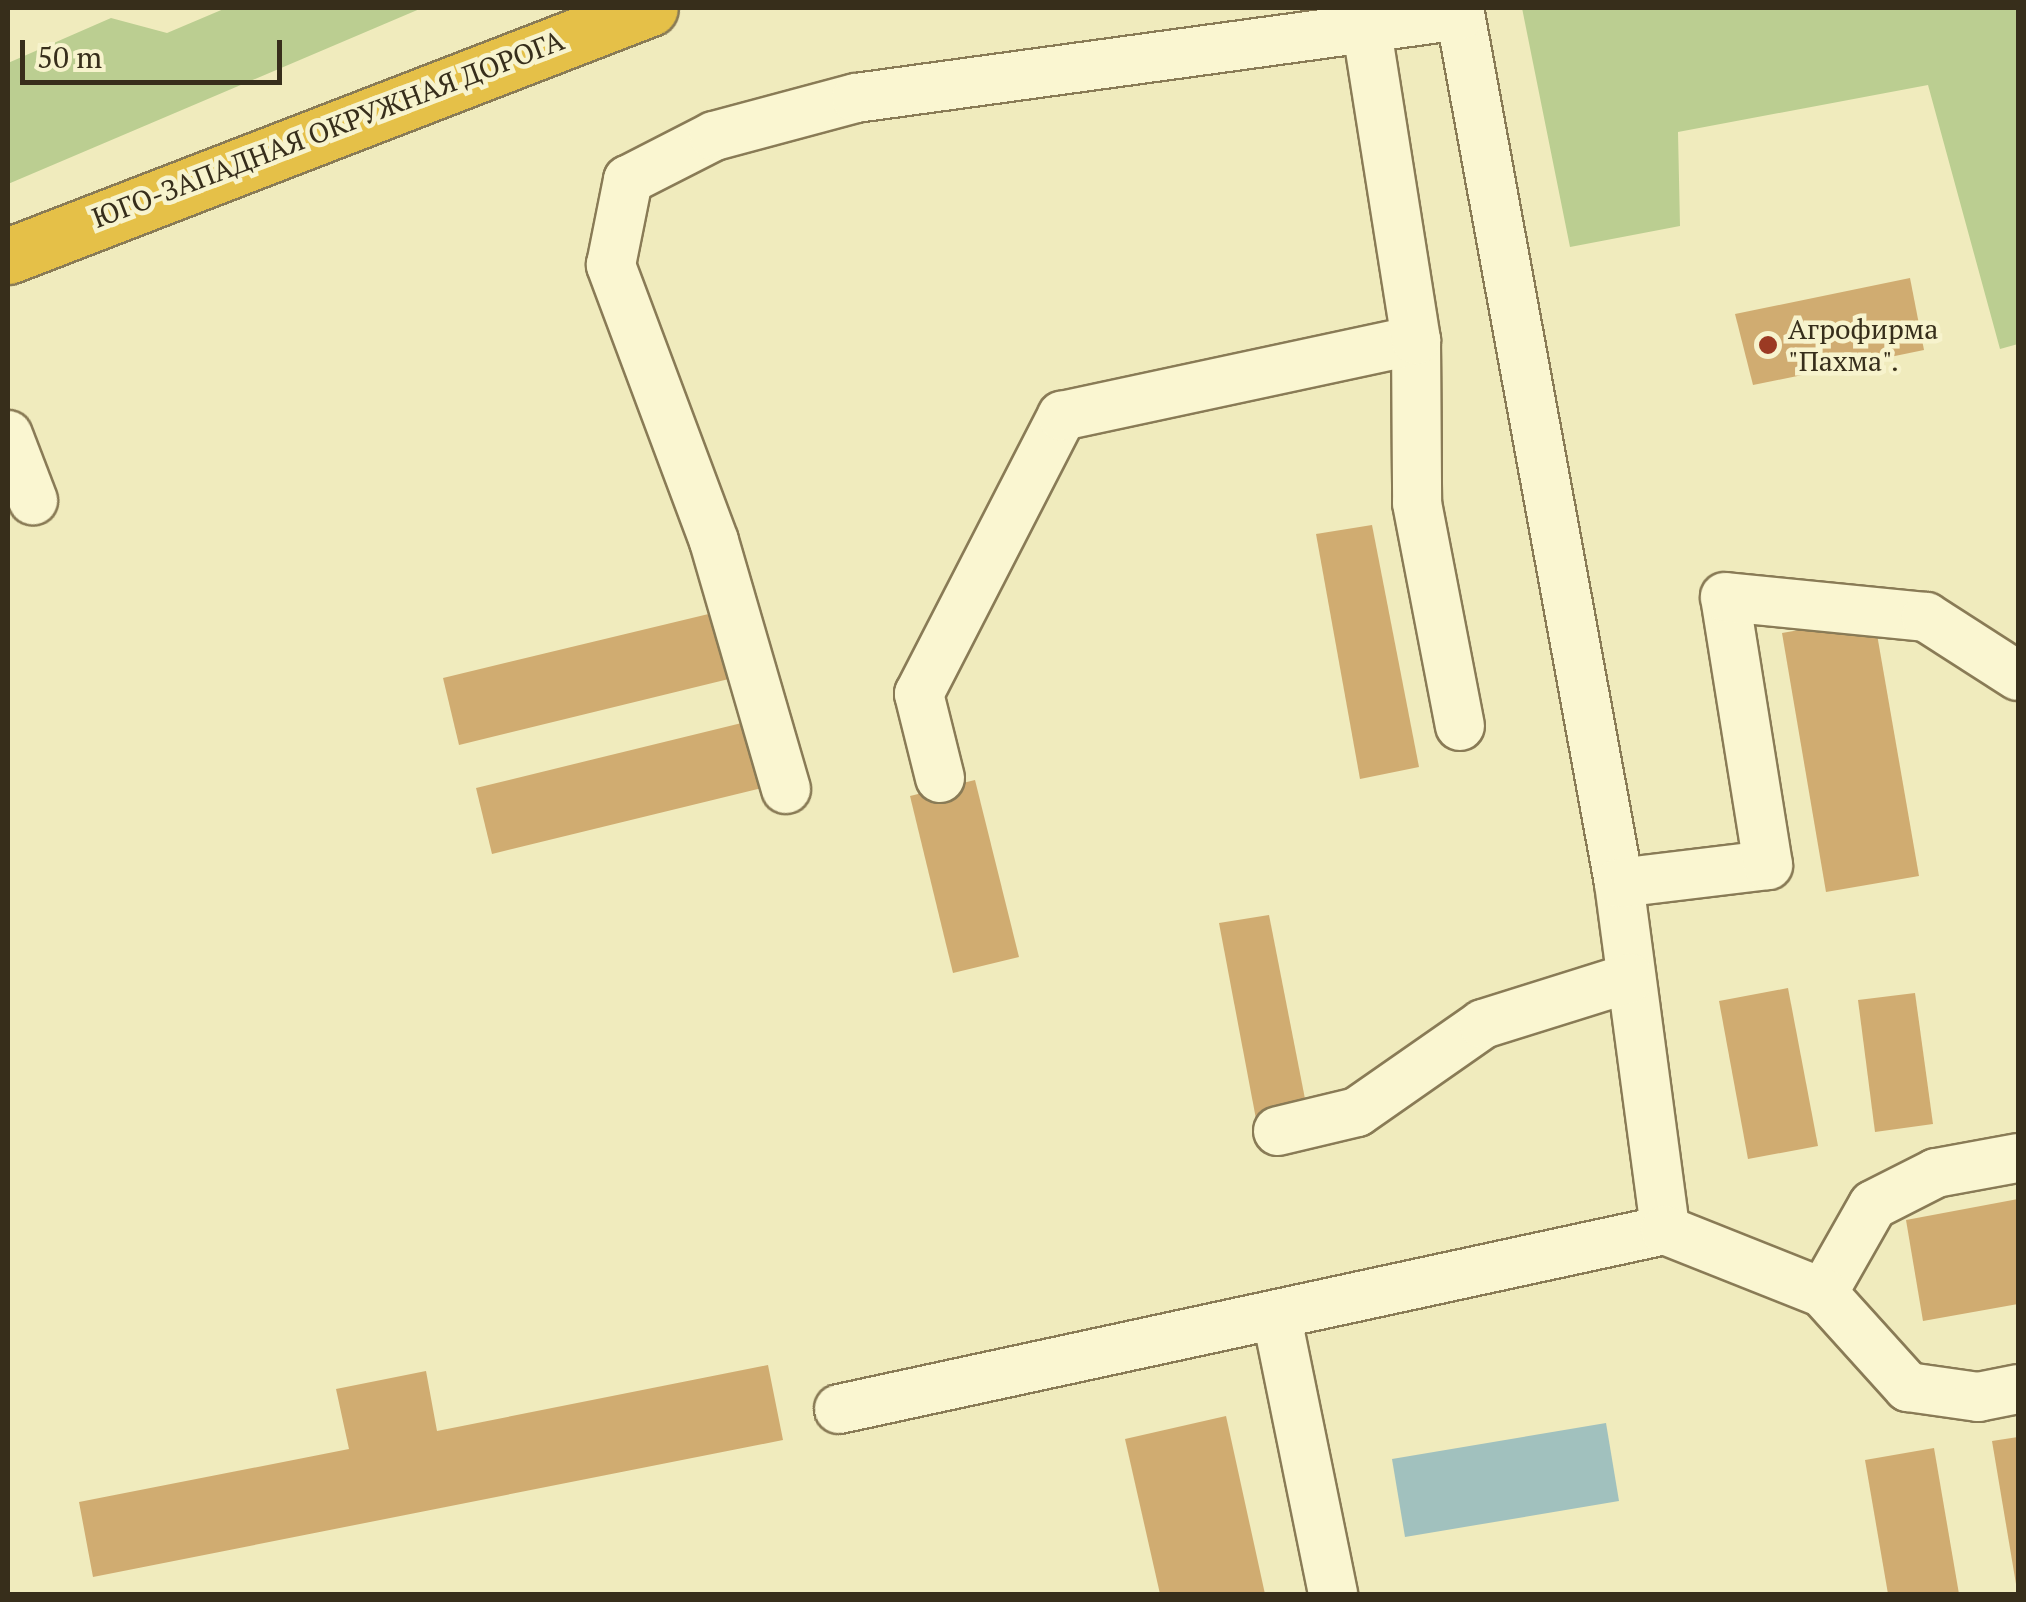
<!DOCTYPE html>
<html>
<head>
<meta charset="utf-8">
<style>
  body { margin:0 }
  #map { position:relative; width:2026px; height:1602px; overflow:hidden; background:#f0ebbd; font-family:"PT Serif",serif }
  div>[style] { position:absolute }
  [style*='--x'] { left:calc(var(--x)*1px); top:calc(var(--y)*1px); width:calc(var(--w)*1px); rotate:calc(var(--a)*1deg) }
  .green>* { inset:0; background:#bbce91 }
  .water>* { inset:0; background:#a1c1be }
  .building>* { inset:0; background:#d0ac71 }
  .roads { filter:drop-shadow(2px 0 #897b56) drop-shadow(-2px 0 #897b56) drop-shadow(0 2px #897b56) drop-shadow(0 -2px #897b56) }
  .minor>* { height:48px; margin:-24px; padding:0 24px; transform-origin:24px; border-radius:24px; background:#faf6d1 }
  .highway>* { height:55px; margin:-27.5px; padding:0 27.5px; transform-origin:27.5px; border-radius:27.5px; background:#e5c048 }
  .dots>* { width:28px; height:28px; translate:-50% -50%; box-sizing:border-box; border:5px solid #f7f3cd; border-radius:50% }
  span { translate:-50% -50%; white-space:nowrap; text-align:center; line-height:1.15; -webkit-text-stroke:9px #f7f3cd; paint-order:stroke }
  .street-label { font-size:28px; color:#372e1b }
  .poi-label { font-size:28px; color:#372e1b }
  .left { translate:0 -50%; text-align:left }
  .frame { position:absolute; inset:0; border:10px solid #372e1b; pointer-events:none }
  .scale { position:absolute; left:20px; top:40px; width:262px; height:45px; box-sizing:border-box; border:5px solid #372e1b; border-top:0; padding-left:12px; font-size:30px; line-height:35px; white-space:nowrap; color:#372e1b; -webkit-text-stroke:8px #f7f3cd; paint-order:stroke }
</style>
</head>
<body>
<div id="map">
  <div class="green">
    <div style="clip-path:polygon(226px 8px,422px 8px,8px 184px,8px 63px,111px 18px,167px 33px)"></div>
    <div style="clip-path:polygon(1522px 8px,2018px 8px,2018px 344px,2000px 349px,1928px 85px,1678px 132px,1680px 226px,1570px 247px)"></div>
  </div>
  <div class="water">
    <div style="clip-path:polygon(1606px 1423px,1619px 1501px,1405px 1537px,1392px 1459px)"></div>
  </div>
  <div class="building">
    <div style="clip-path:polygon(1910px 278px,1924px 350px,1753px 385px,1735px 314px)"></div>
    <div style="clip-path:polygon(1372px 525px,1419px 767px,1360px 779px,1316px 534px)"></div>
    <div style="clip-path:polygon(721px 611px,737px 677px,459px 745px,443px 678px)"></div>
    <div style="clip-path:polygon(1874px 617px,1919px 876px,1826px 892px,1782px 633px)"></div>
    <div style="clip-path:polygon(754px 720px,770px 786px,492px 854px,476px 788px)"></div>
    <div style="clip-path:polygon(975px 780px,1019px 957px,953px 973px,910px 796px)"></div>
    <div style="clip-path:polygon(1269px 915px,1307px 1109px,1256px 1119px,1219px 923px)"></div>
    <div style="clip-path:polygon(1788px 988px,1818px 1146px,1748px 1159px,1719px 1001px)"></div>
    <div style="clip-path:polygon(1915px 993px,1933px 1124px,1875px 1132px,1858px 1000px)"></div>
    <div style="clip-path:polygon(2018px 1199px,2018px 1304px,1923px 1321px,1906px 1220px)"></div>
    <div style="clip-path:polygon(768px 1365px,783px 1440px,93px 1577px,79px 1502px,349px 1449px,336px 1389px,426px 1371px,437px 1431px)"></div>
    <div style="clip-path:polygon(1226px 1416px,1265px 1594px,1160px 1594px,1125px 1439px)"></div>
    <div style="clip-path:polygon(2018px 1437px,2018px 1584px,2016px 1584px,1992px 1441px)"></div>
    <div style="clip-path:polygon(1934px 1448px,1959px 1594px,1888px 1594px,1865px 1460px)"></div>
  </div>
  <div class="roads">
    <div class="minor">
      <div style="--x:1459;--y:8;--w:890;--a:79.64"></div>
      <div style="--x:1619;--y:883;--w:350;--a:82.4"></div>
      <div style="--x:1416;--y:340;--w:163;--a:89.6"></div>
      <div style="--x:1417;--y:503;--w:227;--a:79.1"></div>
      <div style="--x:8;--y:435;--w:70;--a:69"></div>
      <div style="--x:940;--y:778;--w:87;--a:-104"></div>
      <div style="--x:919;--y:694;--w:313;--a:-62.8"></div>
      <div style="--x:1062;--y:416;--w:362;--a:-12.1"></div>
      <div style="--x:1416;--y:340;--w:313;--a:-99"></div>
      <div style="--x:786;--y:789;--w:258;--a:-106.2"></div>
      <div style="--x:714;--y:541;--w:295;--a:-110.5"></div>
      <div style="--x:611;--y:265;--w:87;--a:-78.7"></div>
      <div style="--x:628;--y:180;--w:97;--a:-27.1"></div>
      <div style="--x:714;--y:136;--w:147;--a:-15"></div>
      <div style="--x:856;--y:98;--w:610;--a:-7.82"></div>
      <div style="--x:1619;--y:883;--w:150;--a:-6.9"></div>
      <div style="--x:1768;--y:865;--w:271;--a:-99.1"></div>
      <div style="--x:1725;--y:597;--w:202;--a:5.7"></div>
      <div style="--x:1926;--y:617;--w:109;--a:32.7"></div>
      <div style="--x:1278;--y:1131;--w:81;--a:-13.5"></div>
      <div style="--x:1357;--y:1112;--w:154;--a:-34.9"></div>
      <div style="--x:1483;--y:1024;--w:154;--a:-17.4"></div>
      <div style="--x:1823;--y:1293;--w:101;--a:-60.4"></div>
      <div style="--x:1873;--y:1205;--w:71;--a:-26.9"></div>
      <div style="--x:1936;--y:1173;--w:83;--a:-10.4"></div>
      <div style="--x:1277;--y:1318;--w:282;--a:78.5"></div>
      <div style="--x:839;--y:1409;--w:845;--a:-12.23"></div>
      <div style="--x:1665;--y:1230;--w:170;--a:21.7"></div>
      <div style="--x:1823;--y:1293;--w:127;--a:47.9"></div>
      <div style="--x:1908;--y:1387;--w:71;--a:8.1"></div>
      <div style="--x:1978;--y:1397;--w:41;--a:-11.3"></div>
    </div>
    <div class="highway">
      <div style="--x:8;--y:256;--w:688;--a:-21.12"></div>
    </div>
  </div>
  <div class="dots">
    <div style="left:1768px;top:345px;background:#9b3a23"></div>
  </div>
  <div class="street-label">
    <span style="left:328px;top:129px;rotate:-21deg">ЮГО-ЗАПАДНАЯ ОКРУЖНАЯ ДОРОГА</span>
  </div>
  <div class="poi-label">
    <span class="left" style="left:1788px;top:345px">Агрофирма<br>"Пахма".</span>
  </div>
  <div class="frame"></div>
  <div class="scale">50 m</div>
</div>
</body>
</html>
